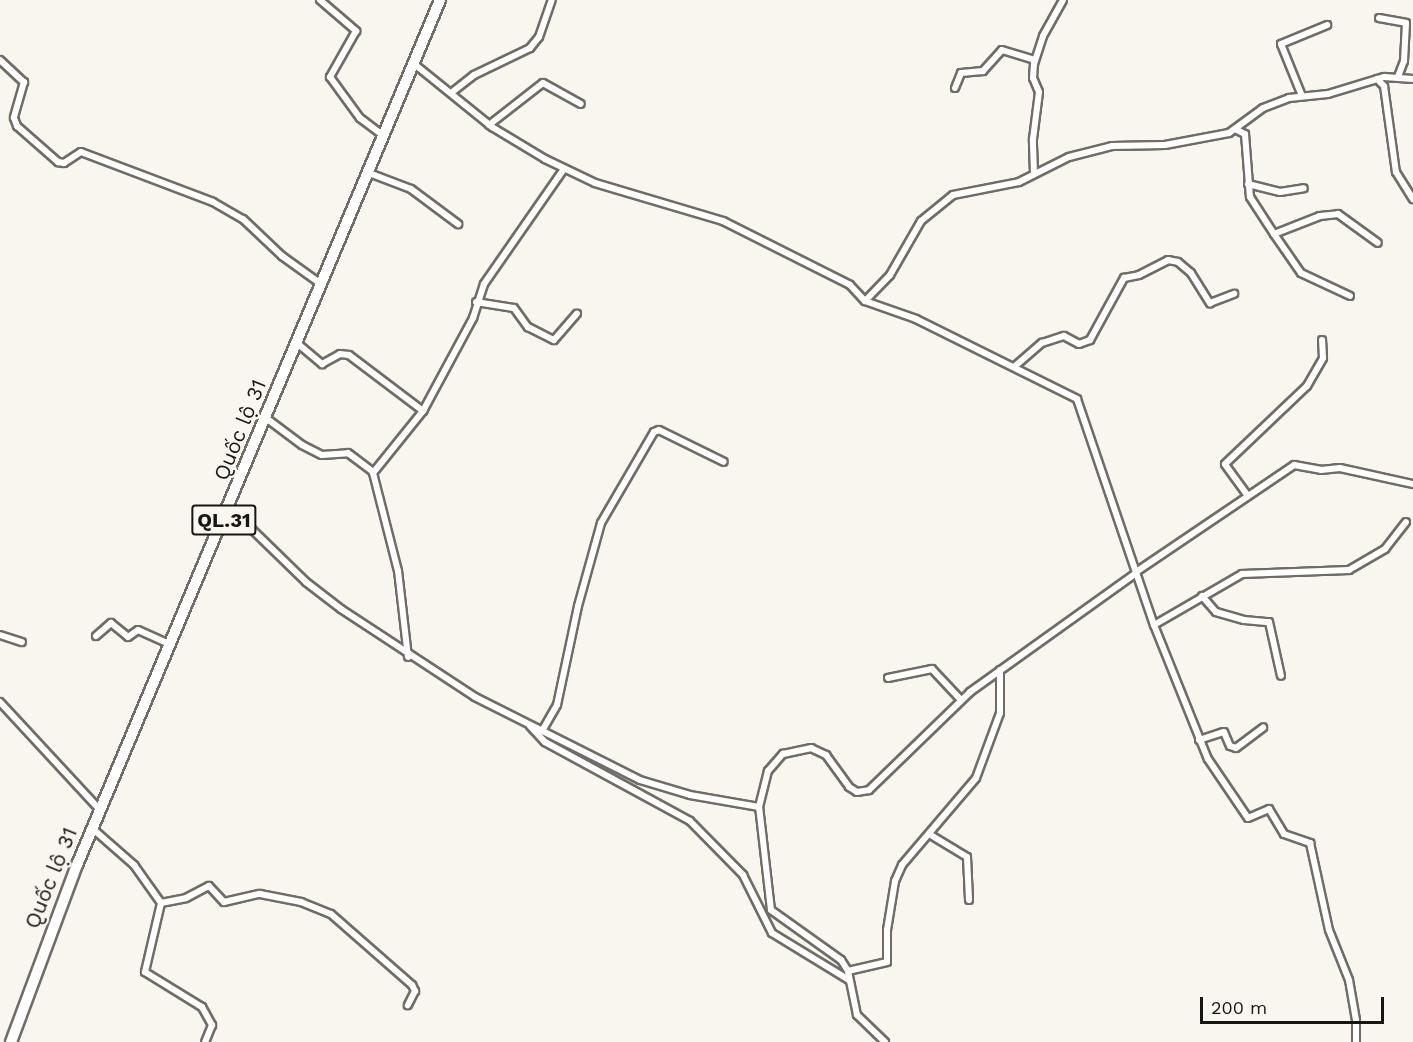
<!DOCTYPE html>
<html>
<head>
<meta charset="utf-8">
<style>
  body { margin:0 }
  #map { position:relative; width:1413px; height:1042px; overflow:hidden; background:#f9f5ef; font-family:"Work Sans",sans-serif }
  div>[style] { position:absolute }
  [style*='--x'] { left:calc(var(--x)*1px); top:calc(var(--y)*1px); width:calc(var(--w)*1px); rotate:calc(var(--a)*1deg) }
  .roads { filter:drop-shadow(2px 0 #706c67) drop-shadow(-2px 0 #706c67) drop-shadow(0 2px #706c67) drop-shadow(0 -2px #706c67) }
  .street>* { height:6px; margin:-3px; padding:0 3px; transform-origin:3px; border-radius:3px; background:#fff }
  .highway>* { height:10px; margin:-5px; padding:0 5px; transform-origin:5px; border-radius:5px; background:#fff }
  span { translate:-50% -50%; white-space:nowrap; text-align:center; line-height:1.15; -webkit-text-stroke:4.5px #f9f5ef; paint-order:stroke }
  .shield-label span { padding:2px 4px; background:#f9f5ef; border:2px solid; border-radius:4px; -webkit-text-stroke-width:0 }
  .shield-label { font-size:20px; color:#171614; font-weight:700 }
  .street-label { font-size:21px; color:#171614 }
  .scale { position:absolute; left:1200px; top:997px; width:184px; height:27px; box-sizing:border-box; border:3px solid #171614; border-top:0; padding-left:8px; font-size:18px; line-height:21px; white-space:nowrap; color:#171614; -webkit-text-stroke:4px #f9f5ef; paint-order:stroke }
</style>
</head>
<body>
<div id="map">
  <div class="roads">
    <div class="street">
      <div style="--x:320;--y:0;--w:48;--a:40.7"></div>
      <div style="--x:356;--y:31;--w:53;--a:119.5"></div>
      <div style="--x:330;--y:77;--w:51;--a:53.8"></div>
      <div style="--x:360;--y:118;--w:30;--a:37"></div>
      <div style="--x:1379;--y:18;--w:27;--a:10"></div>
      <div style="--x:1406;--y:23;--w:38;--a:93"></div>
      <div style="--x:1404;--y:61;--w:17;--a:111"></div>
      <div style="--x:0;--y:60;--w:33;--a:43"></div>
      <div style="--x:24;--y:82;--w:37;--a:106"></div>
      <div style="--x:14;--y:118;--w:9;--a:69"></div>
      <div style="--x:17;--y:126;--w:55;--a:41.3"></div>
      <div style="--x:58;--y:162;--w:6;--a:9"></div>
      <div style="--x:64;--y:163;--w:20;--a:-33"></div>
      <div style="--x:81;--y:152;--w:141;--a:20.7"></div>
      <div style="--x:213;--y:202;--w:34;--a:30"></div>
      <div style="--x:243;--y:219;--w:54;--a:43.5"></div>
      <div style="--x:282;--y:256;--w:48;--a:35.7"></div>
      <div style="--x:413;--y:63;--w:102;--a:39"></div>
      <div style="--x:492;--y:127;--w:62;--a:31.1"></div>
      <div style="--x:545;--y:159;--w:55;--a:25.6"></div>
      <div style="--x:595;--y:183;--w:134;--a:16.5"></div>
      <div style="--x:723;--y:221;--w:142;--a:26.7"></div>
      <div style="--x:850;--y:285;--w:22;--a:47"></div>
      <div style="--x:865;--y:301;--w:54;--a:19.4"></div>
      <div style="--x:916;--y:319;--w:180;--a:26.4"></div>
      <div style="--x:1077;--y:399;--w:239;--a:71.2"></div>
      <div style="--x:1154;--y:625;--w:144;--a:68.1"></div>
      <div style="--x:1208;--y:759;--w:71;--a:55.9"></div>
      <div style="--x:1248;--y:818;--w:23;--a:-23"></div>
      <div style="--x:1269;--y:809;--w:29;--a:59"></div>
      <div style="--x:1284;--y:834;--w:28;--a:19"></div>
      <div style="--x:1310;--y:843;--w:89;--a:77.7"></div>
      <div style="--x:1329;--y:930;--w:54;--a:68.2"></div>
      <div style="--x:1349;--y:980;--w:41;--a:80.1"></div>
      <div style="--x:1356;--y:1020;--w:22;--a:90"></div>
      <div style="--x:1377;--y:79;--w:10;--a:45"></div>
      <div style="--x:1384;--y:86;--w:87;--a:82.1"></div>
      <div style="--x:1396;--y:172;--w:32;--a:58"></div>
      <div style="--x:955;--y:88;--w:16;--a:-68"></div>
      <div style="--x:961;--y:73;--w:22;--a:-5"></div>
      <div style="--x:983;--y:71;--w:28;--a:-48"></div>
      <div style="--x:1002;--y:50;--w:34;--a:17"></div>
      <div style="--x:451;--y:93;--w:29;--a:-38"></div>
      <div style="--x:474;--y:75;--w:62;--a:-25.7"></div>
      <div style="--x:530;--y:48;--w:14;--a:-51"></div>
      <div style="--x:539;--y:37;--w:39;--a:-71"></div>
      <div style="--x:1302;--y:96;--w:56;--a:-112"></div>
      <div style="--x:1281;--y:44;--w:50;--a:-22.4"></div>
      <div style="--x:489;--y:125;--w:68;--a:-37.9"></div>
      <div style="--x:543;--y:83;--w:43;--a:28.9"></div>
      <div style="--x:1237;--y:130;--w:9;--a:27"></div>
      <div style="--x:1245;--y:134;--w:63;--a:85.5"></div>
      <div style="--x:1250;--y:197;--w:44;--a:57"></div>
      <div style="--x:1274;--y:234;--w:49;--a:-21.4"></div>
      <div style="--x:1320;--y:216;--w:18;--a:-6"></div>
      <div style="--x:1338;--y:214;--w:49;--a:35.9"></div>
      <div style="--x:369;--y:173;--w:45;--a:20.9"></div>
      <div style="--x:411;--y:189;--w:59;--a:36.7"></div>
      <div style="--x:1034;--y:173;--w:34;--a:-92"></div>
      <div style="--x:1033;--y:139;--w:47;--a:-82.7"></div>
      <div style="--x:1039;--y:92;--w:15;--a:-113"></div>
      <div style="--x:1033;--y:78;--w:14;--a:-86"></div>
      <div style="--x:1034;--y:64;--w:29;--a:-72"></div>
      <div style="--x:1043;--y:36;--w:41;--a:-60.9"></div>
      <div style="--x:1248;--y:184;--w:33;--a:14"></div>
      <div style="--x:1280;--y:192;--w:24;--a:-9"></div>
      <div style="--x:1274;--y:234;--w:47;--a:55.3"></div>
      <div style="--x:1301;--y:273;--w:54;--a:25.1"></div>
      <div style="--x:865;--y:301;--w:36;--a:-46"></div>
      <div style="--x:890;--y:275;--w:62;--a:-60.1"></div>
      <div style="--x:921;--y:221;--w:41;--a:-39.1"></div>
      <div style="--x:953;--y:195;--w:67;--a:-11.1"></div>
      <div style="--x:1019;--y:182;--w:56;--a:-26.6"></div>
      <div style="--x:1069;--y:157;--w:44;--a:-14.3"></div>
      <div style="--x:1112;--y:146;--w:53;--a:-1.1"></div>
      <div style="--x:1165;--y:145;--w:65;--a:-10.6"></div>
      <div style="--x:1229;--y:133;--w:42;--a:-36.3"></div>
      <div style="--x:1263;--y:108;--w:28;--a:-21"></div>
      <div style="--x:1289;--y:98;--w:39;--a:-6"></div>
      <div style="--x:1328;--y:94;--w:59;--a:-16.9"></div>
      <div style="--x:1384;--y:77;--w:29;--a:4"></div>
      <div style="--x:476;--y:302;--w:38;--a:9"></div>
      <div style="--x:514;--y:308;--w:24;--a:54"></div>
      <div style="--x:528;--y:327;--w:29;--a:27"></div>
      <div style="--x:554;--y:340;--w:35;--a:-49"></div>
      <div style="--x:297;--y:343;--w:33;--a:40"></div>
      <div style="--x:322;--y:364;--w:21;--a:-29"></div>
      <div style="--x:340;--y:354;--w:9;--a:6"></div>
      <div style="--x:349;--y:355;--w:93;--a:37.1"></div>
      <div style="--x:1014;--y:367;--w:37;--a:-41"></div>
      <div style="--x:1042;--y:343;--w:23;--a:-18"></div>
      <div style="--x:1064;--y:336;--w:17;--a:28"></div>
      <div style="--x:1079;--y:344;--w:12;--a:-20"></div>
      <div style="--x:1090;--y:340;--w:71;--a:-61.3"></div>
      <div style="--x:1124;--y:278;--w:15;--a:-11"></div>
      <div style="--x:1139;--y:275;--w:33;--a:-27"></div>
      <div style="--x:1168;--y:260;--w:10;--a:11"></div>
      <div style="--x:1178;--y:262;--w:17;--a:40"></div>
      <div style="--x:1191;--y:273;--w:36;--a:58"></div>
      <div style="--x:1210;--y:303;--w:26;--a:-21"></div>
      <div style="--x:266;--y:418;--w:45;--a:36.9"></div>
      <div style="--x:302;--y:445;--w:22;--a:27"></div>
      <div style="--x:322;--y:455;--w:26;--a:-4"></div>
      <div style="--x:348;--y:453;--w:31;--a:37"></div>
      <div style="--x:1248;--y:496;--w:39;--a:-126"></div>
      <div style="--x:1225;--y:464;--w:113;--a:-43.6"></div>
      <div style="--x:1307;--y:386;--w:32;--a:-60"></div>
      <div style="--x:1323;--y:358;--w:18;--a:-93"></div>
      <div style="--x:229;--y:507;--w:107;--a:44.2"></div>
      <div style="--x:306;--y:582;--w:44;--a:37.6"></div>
      <div style="--x:341;--y:609;--w:160;--a:33.3"></div>
      <div style="--x:475;--y:697;--w:185;--a:26.7"></div>
      <div style="--x:640;--y:780;--w:52;--a:16.7"></div>
      <div style="--x:690;--y:795;--w:70;--a:9.9"></div>
      <div style="--x:1136;--y:572;--w:191;--a:-34.1"></div>
      <div style="--x:1294;--y:465;--w:27;--a:10"></div>
      <div style="--x:1321;--y:470;--w:19;--a:-6"></div>
      <div style="--x:1340;--y:468;--w:75;--a:12.4"></div>
      <div style="--x:1202;--y:596;--w:21;--a:49"></div>
      <div style="--x:1216;--y:612;--w:29;--a:16"></div>
      <div style="--x:1244;--y:620;--w:25;--a:5"></div>
      <div style="--x:1269;--y:622;--w:55;--a:77.5"></div>
      <div style="--x:1154;--y:625;--w:102;--a:-30.1"></div>
      <div style="--x:1242;--y:574;--w:107;--a:-2.1"></div>
      <div style="--x:1349;--y:570;--w:42;--a:-30.3"></div>
      <div style="--x:1385;--y:549;--w:34;--a:-52"></div>
      <div style="--x:0;--y:635;--w:23;--a:18"></div>
      <div style="--x:96;--y:636;--w:20;--a:-41"></div>
      <div style="--x:111;--y:623;--w:22;--a:39"></div>
      <div style="--x:128;--y:637;--w:12;--a:-35"></div>
      <div style="--x:138;--y:630;--w:36;--a:24"></div>
      <div style="--x:408;--y:657;--w:87;--a:-96.6"></div>
      <div style="--x:398;--y:571;--w:101;--a:-104.3"></div>
      <div style="--x:373;--y:473;--w:80;--a:-51.1"></div>
      <div style="--x:423;--y:411;--w:106;--a:-61.7"></div>
      <div style="--x:473;--y:318;--w:36;--a:-72"></div>
      <div style="--x:484;--y:284;--w:140;--a:-55.2"></div>
      <div style="--x:888;--y:678;--w:45;--a:-11.6"></div>
      <div style="--x:932;--y:669;--w:42;--a:46.9"></div>
      <div style="--x:0;--y:702;--w:147;--a:47.2"></div>
      <div style="--x:530;--y:726;--w:22;--a:47"></div>
      <div style="--x:545;--y:742;--w:165;--a:28.6"></div>
      <div style="--x:690;--y:821;--w:76;--a:45.5"></div>
      <div style="--x:743;--y:875;--w:65;--a:63.4"></div>
      <div style="--x:772;--y:933;--w:90;--a:31.4"></div>
      <div style="--x:542;--y:731;--w:30;--a:-60"></div>
      <div style="--x:557;--y:705;--w:101;--a:-78"></div>
      <div style="--x:578;--y:606;--w:86;--a:-74.5"></div>
      <div style="--x:601;--y:523;--w:105;--a:-59.8"></div>
      <div style="--x:654;--y:432;--w:5;--a:-22"></div>
      <div style="--x:659;--y:430;--w:72;--a:26.2"></div>
      <div style="--x:1199;--y:740;--w:26;--a:-18"></div>
      <div style="--x:1224;--y:732;--w:15;--a:67"></div>
      <div style="--x:1230;--y:746;--w:6;--a:18"></div>
      <div style="--x:1236;--y:748;--w:34;--a:-37"></div>
      <div style="--x:93;--y:829;--w:55;--a:41.3"></div>
      <div style="--x:134;--y:865;--w:47;--a:54.6"></div>
      <div style="--x:161;--y:903;--w:25;--a:-11"></div>
      <div style="--x:186;--y:898;--w:26;--a:-28"></div>
      <div style="--x:209;--y:886;--w:22;--a:47"></div>
      <div style="--x:224;--y:902;--w:37;--a:-13"></div>
      <div style="--x:260;--y:894;--w:42;--a:11"></div>
      <div style="--x:301;--y:902;--w:32;--a:22"></div>
      <div style="--x:331;--y:914;--w:108;--a:41.2"></div>
      <div style="--x:412;--y:985;--w:7;--a:63"></div>
      <div style="--x:415;--y:991;--w:16;--a:117"></div>
      <div style="--x:929;--y:834;--w:44;--a:31.2"></div>
      <div style="--x:967;--y:857;--w:43;--a:87.3"></div>
      <div style="--x:161;--y:903;--w:71;--a:103.1"></div>
      <div style="--x:145;--y:972;--w:67;--a:31.6"></div>
      <div style="--x:202;--y:1007;--w:21;--a:61"></div>
      <div style="--x:212;--y:1025;--w:18;--a:112"></div>
      <div style="--x:848;--y:971;--w:40;--a:-13"></div>
      <div style="--x:887;--y:962;--w:32;--a:-90"></div>
      <div style="--x:887;--y:930;--w:50;--a:-80.7"></div>
      <div style="--x:895;--y:881;--w:17;--a:-66"></div>
      <div style="--x:902;--y:865;--w:114;--a:-49.6"></div>
      <div style="--x:976;--y:778;--w:69;--a:-69.7"></div>
      <div style="--x:1000;--y:713;--w:43;--a:-90"></div>
      <div style="--x:885;--y:1042;--w:39;--a:-136"></div>
      <div style="--x:857;--y:1015;--w:45;--a:-101.6"></div>
      <div style="--x:848;--y:971;--w:13;--a:-122"></div>
      <div style="--x:841;--y:960;--w:86;--a:-144.5"></div>
      <div style="--x:771;--y:910;--w:104;--a:-96.6"></div>
      <div style="--x:759;--y:807;--w:37;--a:-76"></div>
      <div style="--x:768;--y:771;--w:23;--a:-49"></div>
      <div style="--x:783;--y:754;--w:29;--a:-12"></div>
      <div style="--x:811;--y:748;--w:17;--a:25"></div>
      <div style="--x:826;--y:755;--w:39;--a:54"></div>
      <div style="--x:849;--y:787;--w:9;--a:32"></div>
      <div style="--x:857;--y:792;--w:12;--a:-9"></div>
      <div style="--x:869;--y:790;--w:141;--a:-44.1"></div>
      <div style="--x:970;--y:692;--w:204;--a:-35.6"></div>
    </div>
    <div class="highway">
      <div style="--x:11;--y:1042;--w:189;--a:-69.6"></div>
      <div style="--x:77;--y:865;--w:938;--a:-67.23"></div>
    </div>
  </div>
  <div class="shield-label">
    <span style="left:224px;top:520px">QL.31</span>
  </div>
  <div class="street-label">
    <span style="left:240px;top:430px;rotate:-68deg">Quốc lộ 31</span>
    <span style="left:51px;top:878px;rotate:-68deg">Quốc lộ 31</span>
  </div>
  <div class="scale">200 m</div>
</div>
</body>
</html>
